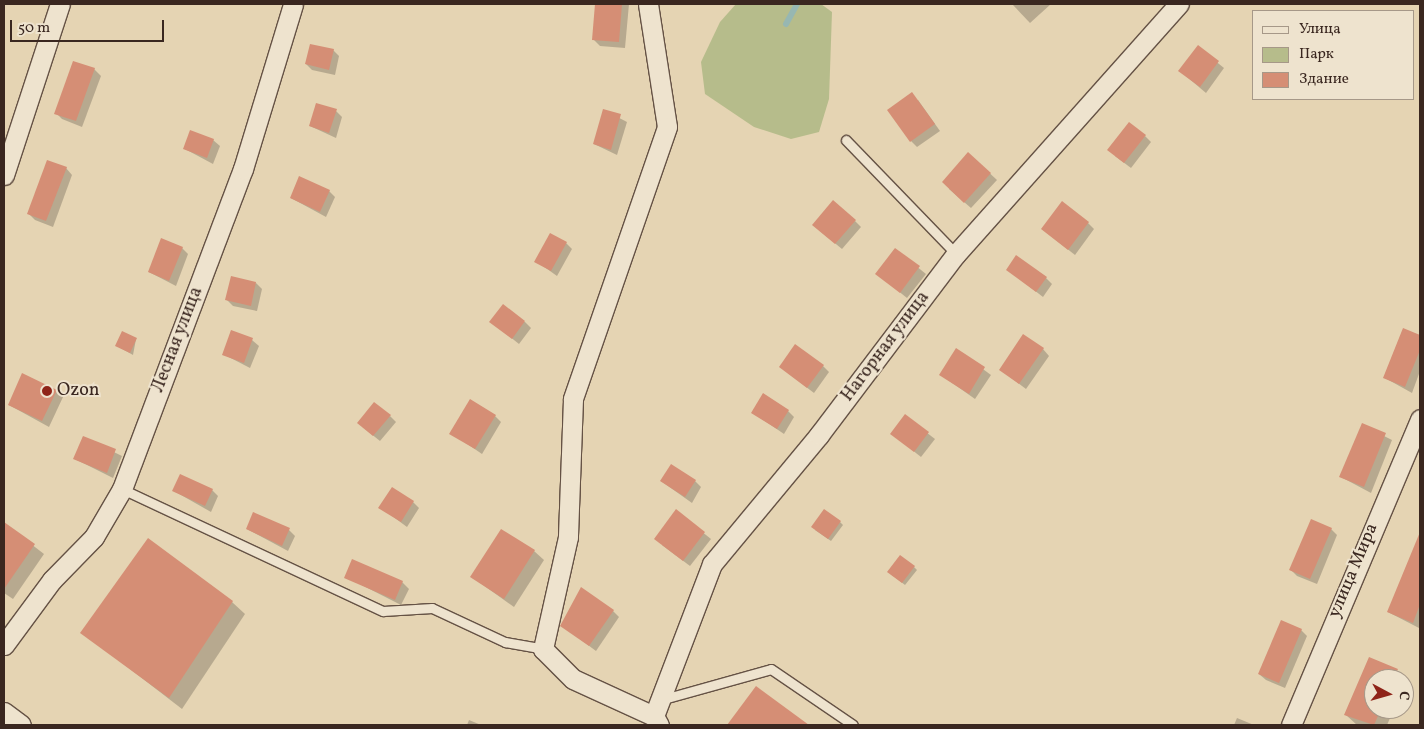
<!DOCTYPE html>
<html>
<head>
<meta charset="utf-8">
<style>
  body { margin:0 }
  #map { position:relative; width:1424px; height:729px; overflow:hidden; background:#e5d4b3; font-family:Vollkorn,serif }
  div>[style] { position:absolute }
  [style*='--x'] { left:calc(var(--x)*1px); top:calc(var(--y)*1px); width:calc(var(--w)*1px); rotate:calc(var(--a)*1deg) }
  .green>* { inset:0; background:#b6bc8b }
  .shadow>* { inset:0; background:#0003 }
  .stream>* { height:6px; margin:-3px; padding:0 3px; transform-origin:3px; border-radius:3px; background:#97b7b2 }
  .building>* { inset:0; background:#d58e75 }
  .roads { filter:drop-shadow(1px 0 #655245) drop-shadow(-1px 0 #655245) drop-shadow(0 1px #655245) drop-shadow(0 -1px #655245) }
  .service>* { height:9px; margin:-4.5px; padding:0 4.5px; transform-origin:4.5px; border-radius:4.5px; background:#eee3ce }
  .minor>* { height:19px; margin:-9.5px; padding:0 9.5px; transform-origin:9.5px; border-radius:9.5px; background:#eee3ce }
  .dots>* { width:14px; height:14px; translate:-50% -50%; box-sizing:border-box; border:2px solid #eee3ce; border-radius:50% }
  span { translate:-50% -50%; white-space:nowrap; text-align:center; line-height:1.15; -webkit-text-stroke:4px #eee3ce; paint-order:stroke }
  .street-label { font-size:18px; color:#3a2720 }
  .poi-label { font-size:18px; color:#3a2720 }
  .left { translate:0 -50%; text-align:left }
  .frame { position:absolute; inset:0; border:5px solid #3a2720; pointer-events:none }
  .legend { position:absolute; left:1252px; top:10px; width:162px; height:90px; box-sizing:border-box; background:#eee3ce; border:1px solid #a69888; margin:0; padding:6px 9px; list-style:none; font-size:15px; color:#3a2720 }
  .legend li { display:flex; align-items:center; gap:10px; height:25px }
  .legend b { width:25px; border:1px solid #a69888 }
  .north { position:absolute; left:1364px; top:669px; width:50px; height:50px; box-sizing:border-box; background:#eee3ce; border:1px solid #a69888; border-radius:50%; rotate:96deg; font-size:14px; font-weight:700; line-height:20px; text-align:center; color:#3a2720 }
  .north::after { content:''; display:block; margin:auto; width:18px; height:22px; background:#8f2418; clip-path:polygon(50% 0,100% 100%,50% 72%,0 100%) }
  .scale { position:absolute; left:10px; top:20px; width:154px; height:22px; box-sizing:border-box; border:2px solid #3a2720; border-top:0; padding-left:6px; font-size:15px; line-height:18px; white-space:nowrap; color:#3a2720; -webkit-text-stroke:4px #eee3ce; paint-order:stroke }
</style>
</head>
<body>
<div id="map">
  <div class="green">
    <div style="clip-path:polygon(736px 4px,821px 4px,832px 12px,829px 99px,819px 132px,791px 139px,754px 127px,705px 94px,701px 62px,720px 22px)"></div>
  </div>
  <div class="shadow">
    <div style="clip-path:polygon(596px 4px,629px 4px,625px 48px,600px 46px,594px 40px)"></div>
    <div style="clip-path:polygon(1012px 4px,1051px 4px,1030px 23px)"></div>
    <div style="clip-path:polygon(1198px 47px,1224px 68px,1206px 93px,1180px 71px)"></div>
    <div style="clip-path:polygon(333px 50px,339px 56px,335px 75px,312px 70px,306px 64px)"></div>
    <div style="clip-path:polygon(94px 69px,101px 76px,82px 127px,62px 119px,56px 113px)"></div>
    <div style="clip-path:polygon(918px 100px,940px 131px,917px 147px,911px 141px)"></div>
    <div style="clip-path:polygon(604px 110px,627px 122px,617px 155px,594px 144px)"></div>
    <div style="clip-path:polygon(336px 111px,342px 117px,336px 138px,310px 126px)"></div>
    <div style="clip-path:polygon(1145px 136px,1151px 142px,1131px 168px,1115px 156px)"></div>
    <div style="clip-path:polygon(213px 140px,220px 146px,213px 164px,185px 149px)"></div>
    <div style="clip-path:polygon(969px 154px,997px 180px,971px 208px,949px 189px)"></div>
    <div style="clip-path:polygon(66px 168px,72px 175px,53px 227px,35px 220px,29px 214px)"></div>
    <div style="clip-path:polygon(329px 191px,335px 197px,326px 217px,291px 198px)"></div>
    <div style="clip-path:polygon(855px 221px,861px 227px,842px 249px,820px 231px)"></div>
    <div style="clip-path:polygon(1088px 223px,1094px 229px,1075px 255px,1042px 229px)"></div>
    <div style="clip-path:polygon(566px 243px,572px 249px,557px 276px,536px 261px)"></div>
    <div style="clip-path:polygon(182px 248px,188px 254px,176px 286px,149px 272px)"></div>
    <div style="clip-path:polygon(895px 249px,926px 274px,907px 298px,877px 274px)"></div>
    <div style="clip-path:polygon(1008px 270px,1046px 278px,1052px 284px,1043px 297px)"></div>
    <div style="clip-path:polygon(256px 283px,262px 289px,257px 311px,233px 306px,226px 299px)"></div>
    <div style="clip-path:polygon(491px 322px,525px 322px,531px 328px,519px 344px)"></div>
    <div style="clip-path:polygon(1404px 330px,1420px 336px,1420px 371px,1412px 393px,1385px 378px)"></div>
    <div style="clip-path:polygon(136px 339px,133px 355px,117px 346px)"></div>
    <div style="clip-path:polygon(252px 340px,259px 346px,250px 368px,223px 354px)"></div>
    <div style="clip-path:polygon(1043px 349px,1049px 356px,1026px 389px,1001px 370px)"></div>
    <div style="clip-path:polygon(957px 350px,991px 375px,975px 399px,941px 375px)"></div>
    <div style="clip-path:polygon(823px 366px,829px 372px,814px 393px,780px 367px)"></div>
    <div style="clip-path:polygon(57px 391px,63px 397px,49px 427px,9px 405px)"></div>
    <div style="clip-path:polygon(788px 411px,794px 417px,784px 434px,753px 413px)"></div>
    <div style="clip-path:polygon(390px 416px,396px 422px,380px 441px,365px 429px)"></div>
    <div style="clip-path:polygon(495px 416px,501px 422px,482px 454px,451px 433px)"></div>
    <div style="clip-path:polygon(905px 416px,935px 439px,921px 457px,892px 434px)"></div>
    <div style="clip-path:polygon(1362px 425px,1392px 440px,1371px 493px,1341px 477px)"></div>
    <div style="clip-path:polygon(83px 437px,122px 456px,113px 478px,75px 459px)"></div>
    <div style="clip-path:polygon(661px 481px,695px 481px,701px 487px,692px 503px)"></div>
    <div style="clip-path:polygon(212px 490px,218px 496px,211px 512px,174px 491px)"></div>
    <div style="clip-path:polygon(413px 502px,419px 508px,407px 527px,380px 507px)"></div>
    <div style="clip-path:polygon(676px 511px,711px 539px,690px 566px,662px 545px)"></div>
    <div style="clip-path:polygon(840px 522px,843px 525px,831px 541px,815px 530px)"></div>
    <div style="clip-path:polygon(4px 523px,44px 554px,13px 599px,4px 593px)"></div>
    <div style="clip-path:polygon(247px 529px,289px 530px,295px 536px,288px 551px)"></div>
    <div style="clip-path:polygon(1331px 529px,1337px 535px,1317px 584px,1297px 576px,1291px 570px)"></div>
    <div style="clip-path:polygon(534px 551px,544px 560px,514px 607px,472px 577px)"></div>
    <div style="clip-path:polygon(1409px 561px,1420px 566px,1419px 628px,1388px 612px)"></div>
    <div style="clip-path:polygon(914px 567px,917px 570px,905px 585px,892px 575px)"></div>
    <div style="clip-path:polygon(346px 577px,402px 582px,409px 589px,401px 605px)"></div>
    <div style="clip-path:polygon(232px 602px,245px 614px,182px 709px,82px 632px)"></div>
    <div style="clip-path:polygon(613px 611px,619px 617px,596px 651px,561px 625px)"></div>
    <div style="clip-path:polygon(1301px 630px,1307px 636px,1285px 688px,1266px 680px,1259px 674px)"></div>
    <div style="clip-path:polygon(1370px 659px,1406px 680px,1404px 685px,1404px 679px,1374px 679px,1374px 709px,1394px 709px,1387px 725px,1357px 725px,1346px 715px)"></div>
    <div style="clip-path:polygon(756px 688px,807px 725px,734px 725px,731px 722px)"></div>
    <div style="clip-path:polygon(1237px 718px,1254px 725px,1234px 725px)"></div>
    <div style="clip-path:polygon(469px 720px,481px 725px,467px 725px)"></div>
  </div>
  <div class="stream">
    <div style="--x:786;--y:24;--w:23;--a:-61"></div>
  </div>
  <div class="building">
    <div style="clip-path:polygon(595px 4px,622px 4px,619px 42px,592px 40px)"></div>
    <div style="clip-path:polygon(310px 44px,334px 49px,329px 70px,305px 64px)"></div>
    <div style="clip-path:polygon(1198px 45px,1219px 61px,1200px 87px,1178px 71px)"></div>
    <div style="clip-path:polygon(73px 61px,95px 68px,76px 121px,54px 114px)"></div>
    <div style="clip-path:polygon(912px 92px,935px 124px,910px 142px,887px 110px)"></div>
    <div style="clip-path:polygon(316px 103px,337px 109px,329px 133px,309px 126px)"></div>
    <div style="clip-path:polygon(603px 109px,621px 114px,611px 150px,593px 144px)"></div>
    <div style="clip-path:polygon(1129px 122px,1146px 135px,1124px 163px,1107px 150px)"></div>
    <div style="clip-path:polygon(190px 130px,214px 139px,207px 158px,183px 149px)"></div>
    <div style="clip-path:polygon(968px 152px,991px 173px,964px 203px,942px 182px)"></div>
    <div style="clip-path:polygon(47px 160px,67px 167px,46px 221px,27px 214px)"></div>
    <div style="clip-path:polygon(299px 176px,330px 190px,320px 212px,290px 198px)"></div>
    <div style="clip-path:polygon(833px 200px,856px 220px,835px 244px,812px 225px)"></div>
    <div style="clip-path:polygon(1062px 201px,1089px 222px,1068px 250px,1041px 229px)"></div>
    <div style="clip-path:polygon(550px 233px,567px 242px,551px 271px,534px 262px)"></div>
    <div style="clip-path:polygon(161px 238px,183px 247px,169px 281px,148px 272px)"></div>
    <div style="clip-path:polygon(895px 248px,920px 266px,900px 293px,875px 274px)"></div>
    <div style="clip-path:polygon(1016px 255px,1047px 277px,1036px 292px,1006px 270px)"></div>
    <div style="clip-path:polygon(231px 276px,256px 282px,251px 306px,225px 300px)"></div>
    <div style="clip-path:polygon(503px 304px,525px 321px,512px 339px,489px 322px)"></div>
    <div style="clip-path:polygon(1403px 328px,1420px 335px,1420px 350px,1405px 387px,1383px 378px)"></div>
    <div style="clip-path:polygon(231px 330px,253px 338px,244px 363px,222px 355px)"></div>
    <div style="clip-path:polygon(122px 331px,137px 338px,130px 353px,115px 346px)"></div>
    <div style="clip-path:polygon(1023px 334px,1044px 348px,1019px 384px,999px 370px)"></div>
    <div style="clip-path:polygon(795px 344px,824px 365px,807px 388px,779px 367px)"></div>
    <div style="clip-path:polygon(956px 348px,985px 367px,969px 394px,939px 375px)"></div>
    <div style="clip-path:polygon(22px 373px,57px 390px,42px 421px,8px 405px)"></div>
    <div style="clip-path:polygon(763px 393px,789px 410px,777px 429px,751px 413px)"></div>
    <div style="clip-path:polygon(470px 399px,496px 415px,475px 449px,449px 434px)"></div>
    <div style="clip-path:polygon(374px 402px,391px 415px,373px 436px,357px 423px)"></div>
    <div style="clip-path:polygon(905px 414px,929px 432px,914px 452px,890px 434px)"></div>
    <div style="clip-path:polygon(1362px 423px,1386px 433px,1364px 487px,1339px 477px)"></div>
    <div style="clip-path:polygon(83px 436px,116px 449px,107px 473px,73px 459px)"></div>
    <div style="clip-path:polygon(671px 464px,696px 480px,685px 497px,660px 481px)"></div>
    <div style="clip-path:polygon(180px 474px,213px 489px,205px 506px,172px 491px)"></div>
    <div style="clip-path:polygon(392px 487px,414px 501px,401px 522px,378px 508px)"></div>
    <div style="clip-path:polygon(676px 509px,705px 532px,683px 561px,654px 539px)"></div>
    <div style="clip-path:polygon(824px 509px,841px 521px,828px 539px,811px 527px)"></div>
    <div style="clip-path:polygon(253px 512px,290px 528px,282px 546px,246px 529px)"></div>
    <div style="clip-path:polygon(1311px 519px,1332px 528px,1310px 579px,1289px 570px)"></div>
    <div style="clip-path:polygon(4px 522px,35px 544px,4px 589px)"></div>
    <div style="clip-path:polygon(501px 529px,535px 550px,504px 599px,470px 577px)"></div>
    <div style="clip-path:polygon(1420px 532px,1420px 604px,1413px 623px,1387px 612px)"></div>
    <div style="clip-path:polygon(148px 538px,233px 601px,169px 698px,80px 633px)"></div>
    <div style="clip-path:polygon(900px 555px,915px 566px,902px 583px,887px 572px)"></div>
    <div style="clip-path:polygon(352px 559px,403px 581px,395px 600px,344px 578px)"></div>
    <div style="clip-path:polygon(581px 587px,614px 610px,589px 646px,560px 626px)"></div>
    <div style="clip-path:polygon(1281px 620px,1302px 629px,1279px 683px,1258px 674px)"></div>
    <div style="clip-path:polygon(1369px 657px,1398px 669px,1393px 679px,1374px 679px,1374px 709px,1381px 709px,1374px 725px,1344px 715px)"></div>
    <div style="clip-path:polygon(756px 686px,809px 725px,727px 725px)"></div>
  </div>
  <div class="roads">
    <div class="service">
      <div style="--x:846;--y:140;--w:158;--a:46"></div>
      <div style="--x:122;--y:489;--w:288;--a:25.1"></div>
      <div style="--x:383;--y:611;--w:49;--a:-3.5"></div>
      <div style="--x:432;--y:608;--w:81;--a:25"></div>
      <div style="--x:505;--y:642;--w:39;--a:10"></div>
      <div style="--x:660;--y:700;--w:115;--a:-15.6"></div>
      <div style="--x:771;--y:669;--w:99;--a:34.3"></div>
    </div>
    <div class="minor">
      <div style="--x:648;--y:4;--w:124;--a:81.2"></div>
      <div style="--x:667;--y:127;--w:288;--a:109.1"></div>
      <div style="--x:573;--y:399;--w:138;--a:92.1"></div>
      <div style="--x:568;--y:537;--w:115;--a:102.6"></div>
      <div style="--x:543;--y:649;--w:42;--a:45"></div>
      <div style="--x:573;--y:679;--w:89;--a:24.6"></div>
      <div style="--x:4;--y:175;--w:180;--a:-71.9"></div>
      <div style="--x:4;--y:645;--w:81;--a:-53.6"></div>
      <div style="--x:52;--y:580;--w:60;--a:-45.7"></div>
      <div style="--x:94;--y:537;--w:56;--a:-59.7"></div>
      <div style="--x:122;--y:489;--w:342;--a:-69.3"></div>
      <div style="--x:243;--y:169;--w:172;--a:-73.1"></div>
      <div style="--x:4;--y:712;--w:21;--a:37"></div>
      <div style="--x:659;--y:725;--w:10;--a:-119"></div>
      <div style="--x:654;--y:716;--w:163;--a:-69.1"></div>
      <div style="--x:712;--y:564;--w:168;--a:-50.3"></div>
      <div style="--x:819;--y:435;--w:227;--a:-52.9"></div>
      <div style="--x:956;--y:254;--w:335;--a:-48.3"></div>
      <div style="--x:1291;--y:725;--w:332;--a:-67.1"></div>
    </div>
  </div>
  <div class="dots">
    <div style="left:47px;top:391px;background:#8f2418"></div>
  </div>
  <div class="street-label">
    <span style="left:178px;top:340px;rotate:-69deg">Лесная улица</span>
    <span style="left:886px;top:347px;rotate:-53deg">Нагорная улица</span>
    <span style="left:1354px;top:571px;rotate:-67deg">улица Мира</span>
  </div>
  <div class="poi-label">
    <span class="left" style="left:57px;top:391px">Ozon</span>
  </div>
  <div class="frame"></div>
  <ul class="legend">
  <li><b style="height:6px;background:#eee3ce"></b>Улица</li>
  <li><b style="height:14px;background:#b6bc8b"></b>Парк</li>
  <li><b style="height:14px;background:#d58e75"></b>Здание</li>
  </ul>
  <div class="north">С</div>
  <div class="scale">50 m</div>
</div>
</body>
</html>
